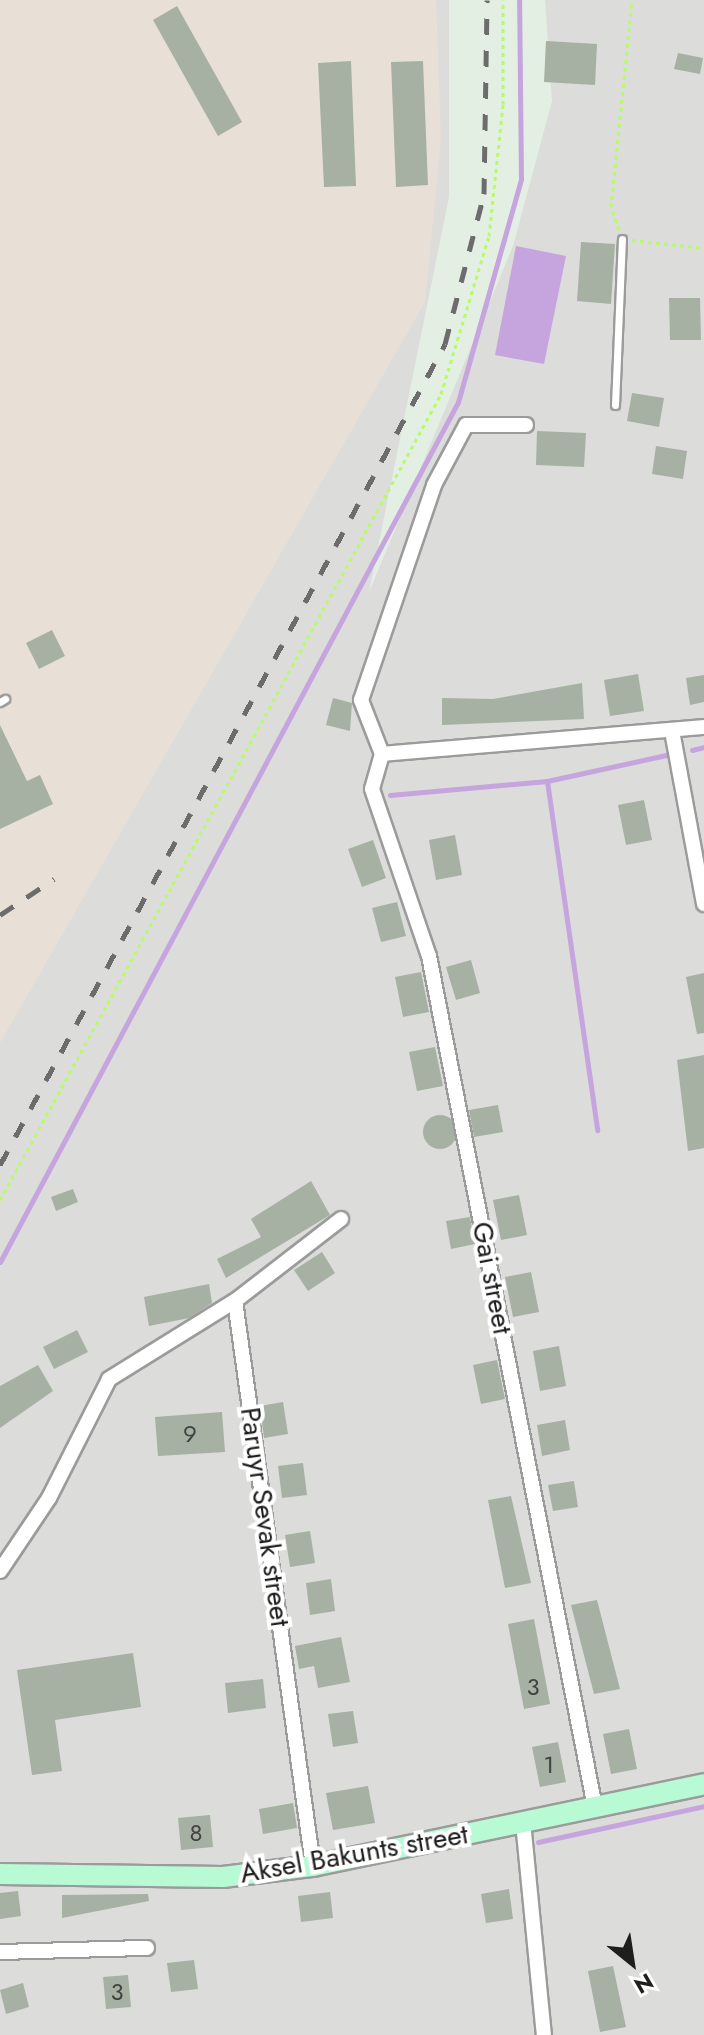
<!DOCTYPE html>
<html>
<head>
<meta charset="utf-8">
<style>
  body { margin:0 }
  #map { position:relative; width:704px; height:2035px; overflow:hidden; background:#e4efe4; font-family:Jost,sans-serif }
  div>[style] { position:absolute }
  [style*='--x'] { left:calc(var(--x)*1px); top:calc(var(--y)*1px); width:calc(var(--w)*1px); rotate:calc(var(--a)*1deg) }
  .residential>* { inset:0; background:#dcdcdb }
  .industrial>* { inset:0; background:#e8e0d6 }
  .water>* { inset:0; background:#c6a4dd }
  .stream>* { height:5px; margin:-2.5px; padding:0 2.5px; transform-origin:2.5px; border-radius:2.5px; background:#c6a4dd }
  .building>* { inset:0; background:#a6b1a3 }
  .round { border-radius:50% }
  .path>* { height:3px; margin-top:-1.5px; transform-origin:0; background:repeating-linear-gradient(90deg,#b7fa6a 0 4px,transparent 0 8px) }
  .roads { filter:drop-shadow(2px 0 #9b9b9b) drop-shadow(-2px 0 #9b9b9b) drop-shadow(0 2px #9b9b9b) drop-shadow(0 -2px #9b9b9b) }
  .service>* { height:7px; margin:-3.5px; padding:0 3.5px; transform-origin:3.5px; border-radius:3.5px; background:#fff }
  .minor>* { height:14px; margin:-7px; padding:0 7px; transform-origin:7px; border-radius:7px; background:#fff }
  .secondary>* { height:20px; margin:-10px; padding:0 10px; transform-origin:10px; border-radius:10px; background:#b7fad3 }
  .rail>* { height:5px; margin-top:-2.5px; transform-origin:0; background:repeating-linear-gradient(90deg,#6c6c6c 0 16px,transparent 0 32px) }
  span { translate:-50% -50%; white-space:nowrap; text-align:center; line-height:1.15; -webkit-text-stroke:8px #fff; paint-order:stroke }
  .number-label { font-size:24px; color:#40433f }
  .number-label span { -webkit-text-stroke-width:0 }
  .street-label { font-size:28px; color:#1e1e1e }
  .north { position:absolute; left:592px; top:1923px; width:80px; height:80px; -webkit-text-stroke:6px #fff; paint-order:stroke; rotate:150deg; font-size:22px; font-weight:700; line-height:32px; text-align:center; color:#1e1e1e }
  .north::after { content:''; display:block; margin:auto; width:28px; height:36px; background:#1e1e1e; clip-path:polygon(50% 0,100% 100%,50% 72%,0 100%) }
</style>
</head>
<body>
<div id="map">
  <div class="residential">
    <div style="clip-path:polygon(0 0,449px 0,449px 197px,369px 592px,513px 246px,552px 101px,545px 0,704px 0,704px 2035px,0 2035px)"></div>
  </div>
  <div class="industrial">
    <div style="clip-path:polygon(0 0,436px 0,441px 139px,425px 302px,0 1043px)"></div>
  </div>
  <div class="water">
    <div style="clip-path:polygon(516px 246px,566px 256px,544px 364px,495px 355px)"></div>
  </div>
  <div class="stream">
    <div style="--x:692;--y:750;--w:12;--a:-14"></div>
    <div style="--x:547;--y:781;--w:353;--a:81.8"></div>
    <div style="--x:390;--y:795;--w:158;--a:-5.1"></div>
    <div style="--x:547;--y:781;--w:122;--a:-12.3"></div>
    <div style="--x:0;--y:1262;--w:974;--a:-61.96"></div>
    <div style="--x:458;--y:402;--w:232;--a:-74.2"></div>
    <div style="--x:521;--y:179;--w:179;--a:-90.6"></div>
    <div style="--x:538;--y:1842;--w:170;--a:-12.2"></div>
  </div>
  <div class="building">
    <div style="clip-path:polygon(177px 6px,242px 122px,218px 136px,153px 20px)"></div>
    <div style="clip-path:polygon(546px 41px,597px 44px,595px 85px,544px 82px)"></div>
    <div style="clip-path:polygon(678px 53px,703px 58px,700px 74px,674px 69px)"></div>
    <div style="clip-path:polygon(351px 61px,356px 186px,324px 187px,318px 63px)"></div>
    <div style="clip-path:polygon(423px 61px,428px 185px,396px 187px,391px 62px)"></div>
    <div style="clip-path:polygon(581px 242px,615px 244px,611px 304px,577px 301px)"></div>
    <div style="clip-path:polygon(669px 298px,700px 298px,701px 340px,670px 340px)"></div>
    <div style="clip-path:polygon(632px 393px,664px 398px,659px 427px,627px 421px)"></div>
    <div style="clip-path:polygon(537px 431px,586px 433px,584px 467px,536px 465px)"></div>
    <div style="clip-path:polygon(656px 446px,687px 451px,683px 479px,652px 474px)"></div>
    <div style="clip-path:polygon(52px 630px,65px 656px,39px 669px,26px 643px)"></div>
    <div style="clip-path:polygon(638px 674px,644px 711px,610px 716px,604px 680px)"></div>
    <div style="clip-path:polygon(704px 675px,704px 702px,690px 705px,686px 678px)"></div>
    <div style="clip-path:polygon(582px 683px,584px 719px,442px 725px,442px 698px,493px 699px)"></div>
    <div style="clip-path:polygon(333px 698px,352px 703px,350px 731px,326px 725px)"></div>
    <div style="clip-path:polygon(0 725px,27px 781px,40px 775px,53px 804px,0 829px)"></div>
    <div style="clip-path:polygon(644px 800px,652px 840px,626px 845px,618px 805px)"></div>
    <div style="clip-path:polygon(455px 835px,462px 875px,436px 880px,429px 840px)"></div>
    <div style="clip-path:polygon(373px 840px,386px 878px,362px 887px,348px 849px)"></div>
    <div style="clip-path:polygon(397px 902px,406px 936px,381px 942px,372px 908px)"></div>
    <div style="clip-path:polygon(471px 960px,480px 993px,456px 1000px,446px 967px)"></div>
    <div style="clip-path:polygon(421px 972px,429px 1012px,403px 1017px,395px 977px)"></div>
    <div style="clip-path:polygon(704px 973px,704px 1033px,697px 1034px,686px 977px)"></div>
    <div style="clip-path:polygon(435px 1047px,443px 1086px,417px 1091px,409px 1052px)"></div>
    <div style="clip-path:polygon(704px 1055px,704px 1148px,688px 1151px,677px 1060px)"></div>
    <div style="clip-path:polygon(498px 1105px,503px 1132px,474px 1137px,469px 1110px)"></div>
    <div class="round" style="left:423px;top:1115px;width:34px;height:34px"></div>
    <div style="clip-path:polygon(311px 1181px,330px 1215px,226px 1278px,217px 1259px,261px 1237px,251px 1219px)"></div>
    <div style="clip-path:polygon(73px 1189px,78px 1202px,56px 1211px,51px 1197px)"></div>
    <div style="clip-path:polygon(519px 1195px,527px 1235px,501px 1240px,493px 1200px)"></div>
    <div style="clip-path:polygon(470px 1217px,475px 1244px,451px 1249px,446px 1221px)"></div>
    <div style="clip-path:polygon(322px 1252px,335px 1273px,308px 1291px,294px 1270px)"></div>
    <div style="clip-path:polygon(531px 1272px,539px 1312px,513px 1317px,505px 1277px)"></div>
    <div style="clip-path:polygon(209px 1284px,212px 1303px,189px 1318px,149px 1326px,144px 1297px)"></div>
    <div style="clip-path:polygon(77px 1330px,88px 1352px,54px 1369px,43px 1347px)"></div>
    <div style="clip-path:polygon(559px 1346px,566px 1386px,540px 1391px,533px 1351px)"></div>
    <div style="clip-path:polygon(497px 1360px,505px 1399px,481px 1404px,473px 1365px)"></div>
    <div style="clip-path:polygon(38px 1365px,53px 1391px,0 1428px,0 1386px)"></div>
    <div style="clip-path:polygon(283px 1402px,288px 1434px,264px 1438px,260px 1406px)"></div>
    <div style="clip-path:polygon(222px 1412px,225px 1452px,158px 1456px,155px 1417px)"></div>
    <div style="clip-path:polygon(565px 1420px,570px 1450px,542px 1456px,537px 1425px)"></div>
    <div style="clip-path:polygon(303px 1463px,307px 1495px,282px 1498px,278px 1466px)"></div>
    <div style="clip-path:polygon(574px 1481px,578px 1507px,553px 1511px,548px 1485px)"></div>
    <div style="clip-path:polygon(511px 1496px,531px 1583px,505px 1588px,488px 1500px)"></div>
    <div style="clip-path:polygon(310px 1531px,315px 1563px,290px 1567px,285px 1535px)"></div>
    <div style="clip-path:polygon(331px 1579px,335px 1611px,310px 1615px,306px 1583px)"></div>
    <div style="clip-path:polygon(597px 1600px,620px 1689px,594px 1694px,571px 1605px)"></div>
    <div style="clip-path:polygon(534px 1619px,550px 1704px,524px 1709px,508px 1624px)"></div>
    <div style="clip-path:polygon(341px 1637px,350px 1682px,318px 1688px,314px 1666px,299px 1669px,295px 1646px)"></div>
    <div style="clip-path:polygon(133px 1653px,141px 1707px,55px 1720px,62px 1771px,32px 1775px,17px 1670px)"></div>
    <div style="clip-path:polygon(263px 1679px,266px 1708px,228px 1713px,225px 1683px)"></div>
    <div style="clip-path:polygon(353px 1711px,358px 1743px,333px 1747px,328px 1714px)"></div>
    <div style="clip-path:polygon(629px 1729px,637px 1769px,611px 1774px,603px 1734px)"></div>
    <div style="clip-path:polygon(558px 1742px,566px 1782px,540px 1787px,532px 1747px)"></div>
    <div style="clip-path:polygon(368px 1786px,375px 1823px,333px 1830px,326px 1793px)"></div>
    <div style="clip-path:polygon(293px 1803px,297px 1828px,263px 1834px,259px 1809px)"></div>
    <div style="clip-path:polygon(210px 1815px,213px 1847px,181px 1850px,178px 1818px)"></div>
    <div style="clip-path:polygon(509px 1889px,513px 1919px,486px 1923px,481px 1894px)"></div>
    <div style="clip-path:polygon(18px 1891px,21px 1916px,0 1919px,0 1893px)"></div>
    <div style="clip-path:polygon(330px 1892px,333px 1918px,301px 1922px,298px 1896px)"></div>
    <div style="clip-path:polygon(148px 1894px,149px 1901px,62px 1918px,62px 1895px)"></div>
    <div style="clip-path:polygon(194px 1960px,198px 1989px,171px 1992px,167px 1963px)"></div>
    <div style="clip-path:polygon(613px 1966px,626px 2027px,600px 2032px,588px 1971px)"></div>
    <div style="clip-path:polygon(128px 1975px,131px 2007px,106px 2009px,103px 1977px)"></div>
    <div style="clip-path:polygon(23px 1983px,29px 2007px,6px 2014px,0 1990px)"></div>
  </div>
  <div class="path">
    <div style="--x:619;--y:230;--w:24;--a:-109"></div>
    <div style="--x:611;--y:207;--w:208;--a:-84.2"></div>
    <div style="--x:632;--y:240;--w:72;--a:6.3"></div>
    <div style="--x:0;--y:1200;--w:919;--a:-61.31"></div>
    <div style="--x:441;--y:394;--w:165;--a:-73.1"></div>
    <div style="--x:489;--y:236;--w:133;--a:-83.9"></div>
    <div style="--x:503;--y:104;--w:104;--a:-90"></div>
  </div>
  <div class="roads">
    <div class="service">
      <div style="--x:615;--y:405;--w:166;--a:-87.6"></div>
      <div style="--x:0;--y:702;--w:6;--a:-31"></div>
    </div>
    <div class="minor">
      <div style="--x:672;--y:731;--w:176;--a:79.5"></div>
      <div style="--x:382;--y:754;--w:36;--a:106"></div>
      <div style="--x:372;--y:789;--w:176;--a:71.2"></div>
      <div style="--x:429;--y:956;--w:868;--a:78.97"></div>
      <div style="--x:382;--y:754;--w:58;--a:-111.3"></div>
      <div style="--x:361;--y:700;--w:227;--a:-71.2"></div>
      <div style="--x:434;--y:485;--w:68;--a:-61.9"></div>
      <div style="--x:466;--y:425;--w:60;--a:0"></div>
      <div style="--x:382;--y:754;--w:323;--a:-4.8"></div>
      <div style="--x:0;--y:1571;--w:88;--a:-56.1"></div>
      <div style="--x:49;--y:1498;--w:133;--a:-63.2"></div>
      <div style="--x:109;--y:1379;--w:148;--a:-31.8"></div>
      <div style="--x:523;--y:1822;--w:214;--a:84.4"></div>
      <div style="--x:313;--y:1866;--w:570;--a:-97.86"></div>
      <div style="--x:235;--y:1301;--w:134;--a:-37.7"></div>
      <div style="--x:0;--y:1952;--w:147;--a:-1.6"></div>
    </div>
    <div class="secondary">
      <div style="--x:0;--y:1874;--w:223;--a:0.8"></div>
      <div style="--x:223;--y:1877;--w:91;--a:-7"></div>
      <div style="--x:313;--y:1866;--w:400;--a:-11.8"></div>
    </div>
  </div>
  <div class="rail">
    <div style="--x:0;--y:915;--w:65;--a:-33.7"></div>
    <div style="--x:0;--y:1165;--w:934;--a:-61.54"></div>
    <div style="--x:445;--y:344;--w:155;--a:-75.4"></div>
    <div style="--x:484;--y:194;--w:194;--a:-89.1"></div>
  </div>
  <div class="number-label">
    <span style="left:190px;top:1434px">9</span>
    <span style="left:533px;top:1687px">3</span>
    <span style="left:549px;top:1765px">1</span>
    <span style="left:196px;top:1833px">8</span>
    <span style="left:117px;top:1992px">3</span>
  </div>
  <div class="street-label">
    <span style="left:492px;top:1278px;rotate:79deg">Gai street</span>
    <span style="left:265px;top:1517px;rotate:82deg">Paruyr Sevak street</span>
    <span style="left:354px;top:1854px;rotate:-10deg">Aksel Bakunts street</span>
  </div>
  <div class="north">N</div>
</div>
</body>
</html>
